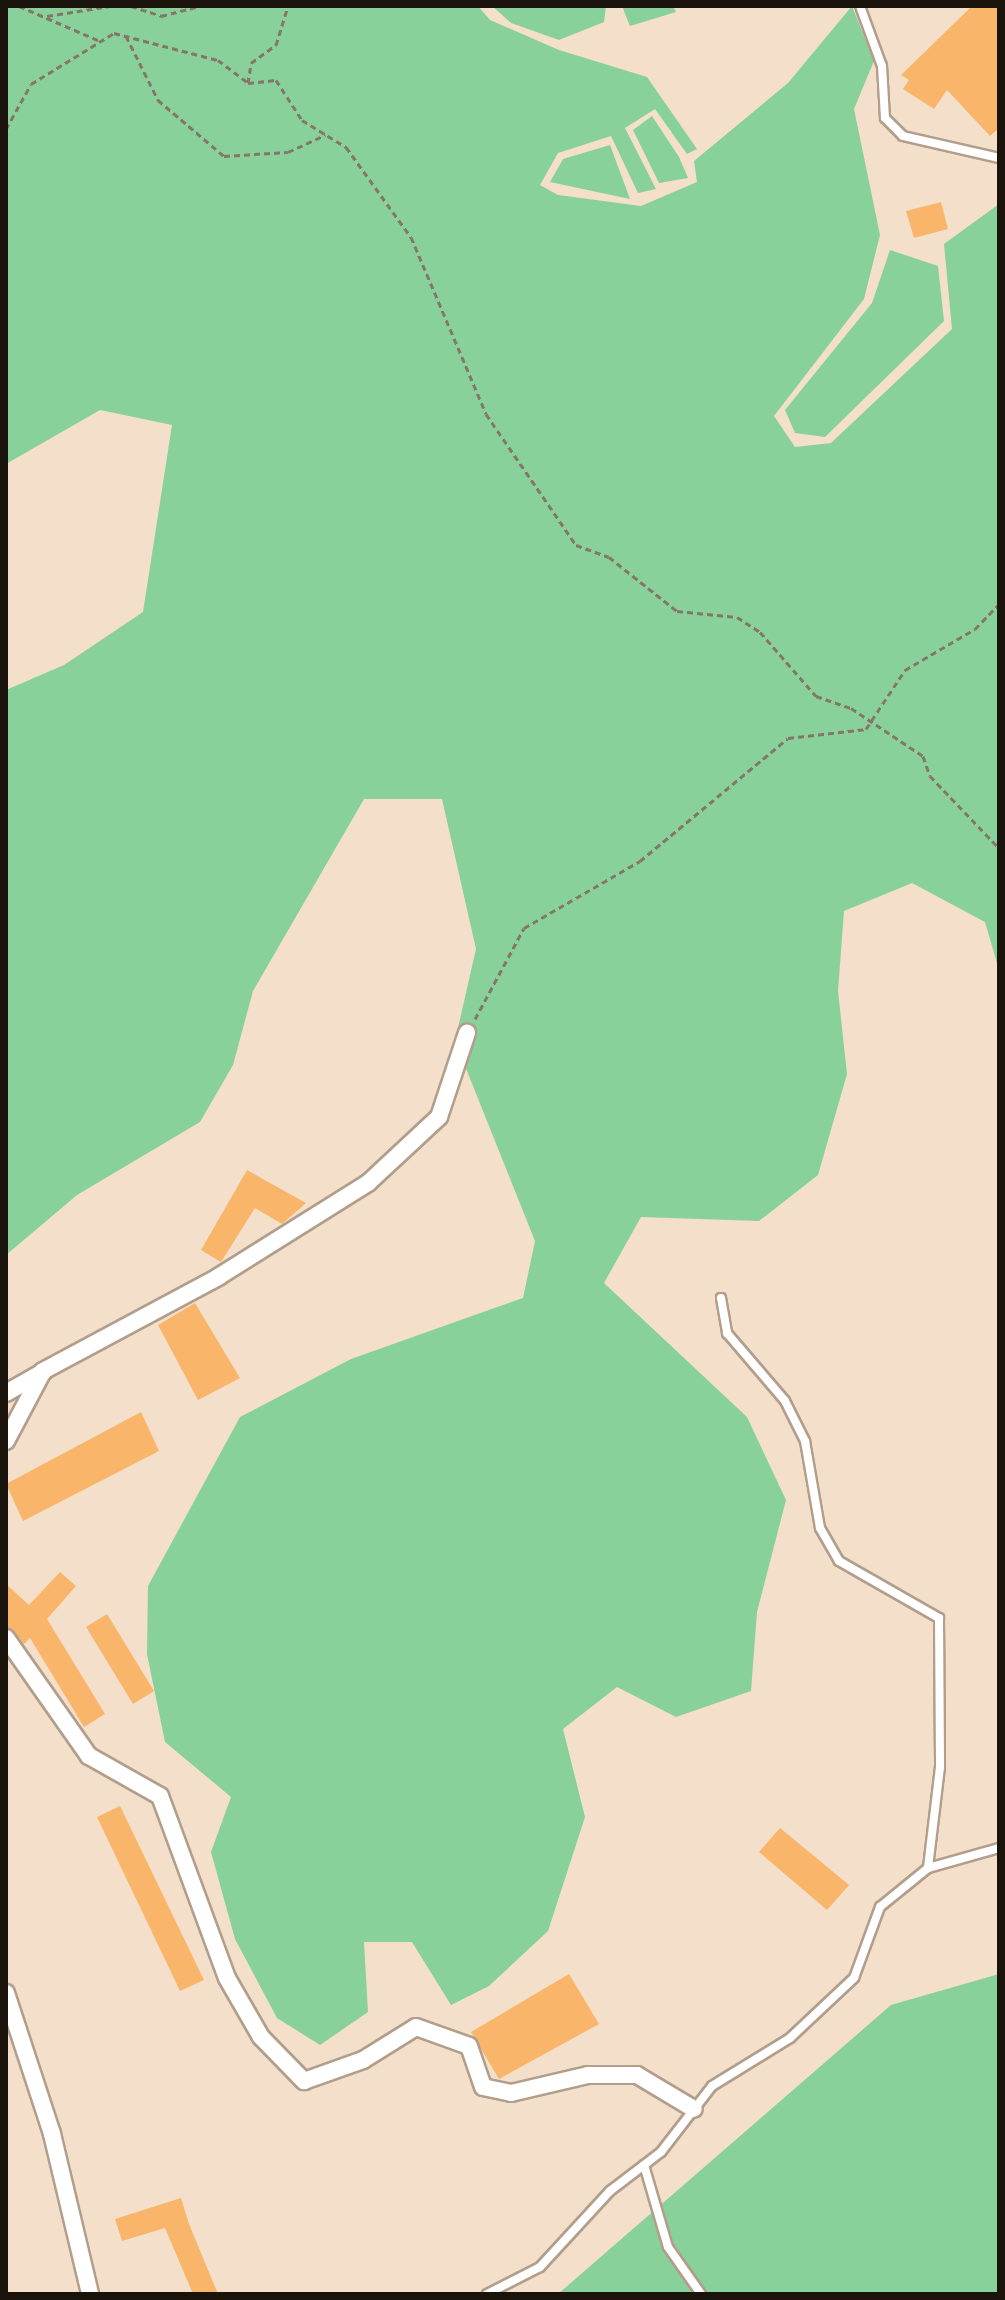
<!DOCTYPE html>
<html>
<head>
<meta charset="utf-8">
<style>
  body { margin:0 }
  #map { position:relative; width:1005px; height:2300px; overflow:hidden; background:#f3dfca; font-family:"Roboto Condensed",sans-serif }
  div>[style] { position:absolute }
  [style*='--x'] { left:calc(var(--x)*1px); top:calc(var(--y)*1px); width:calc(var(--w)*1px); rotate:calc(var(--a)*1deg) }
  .green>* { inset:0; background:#88d19a }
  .building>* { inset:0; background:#f9b56a }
  .path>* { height:3px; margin-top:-1.5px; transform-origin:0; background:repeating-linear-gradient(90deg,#847769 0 6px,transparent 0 10px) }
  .roads { filter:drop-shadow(2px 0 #b19e8b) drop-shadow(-2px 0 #b19e8b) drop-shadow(0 2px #b19e8b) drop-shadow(0 -2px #b19e8b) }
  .lane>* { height:8px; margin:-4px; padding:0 4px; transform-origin:4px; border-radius:4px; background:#fff }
  .street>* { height:16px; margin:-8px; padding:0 8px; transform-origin:8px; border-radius:8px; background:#fff }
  span { translate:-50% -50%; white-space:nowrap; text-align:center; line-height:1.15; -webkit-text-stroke:6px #fff; paint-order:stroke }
  .frame { position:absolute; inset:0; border:8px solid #1a130c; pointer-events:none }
</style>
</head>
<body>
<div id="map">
  <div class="green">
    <div style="clip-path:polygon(6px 6px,478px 6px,490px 20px,559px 50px,647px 77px,697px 149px,687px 154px,655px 109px,625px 128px,656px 189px,638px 193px,611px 136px,558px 153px,540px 185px,558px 195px,641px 206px,697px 182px,694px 161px,788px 83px,852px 6px,874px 61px,854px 109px,880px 235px,864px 299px,774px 416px,795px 447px,831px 443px,952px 329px,944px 244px,999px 204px,999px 970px,985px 922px,912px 883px,844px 911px,838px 991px,847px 1074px,818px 1175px,759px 1221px,641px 1217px,604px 1283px,747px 1417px,786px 1500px,757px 1612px,751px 1691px,676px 1717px,617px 1687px,563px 1729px,585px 1817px,548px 1931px,489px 1986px,451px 2005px,412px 1942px,364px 1942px,368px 2012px,320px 2045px,277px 2018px,235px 1939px,211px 1852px,231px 1797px,165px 1742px,147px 1654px,148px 1586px,240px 1417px,351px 1359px,523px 1298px,535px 1241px,455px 1041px,476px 949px,442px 799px,364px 799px,253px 991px,233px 1065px,200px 1122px,77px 1195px,6px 1255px,6px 690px,64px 665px,143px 612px,172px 425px,100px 410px,6px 464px)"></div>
    <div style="clip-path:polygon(492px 6px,606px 6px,604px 22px,559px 40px,511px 23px)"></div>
    <div style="clip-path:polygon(622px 6px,673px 6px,676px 12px,630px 26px)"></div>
    <div style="clip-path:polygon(652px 116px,679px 157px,688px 178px,659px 183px,633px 130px)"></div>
    <div style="clip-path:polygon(610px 145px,630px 199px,550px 182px,563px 159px)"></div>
    <div style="clip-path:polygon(890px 250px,938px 266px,944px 321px,825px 437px,795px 433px,785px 410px,872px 303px)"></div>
    <div style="clip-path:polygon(999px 1974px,999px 2294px,558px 2294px,891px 2005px)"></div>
  </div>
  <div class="building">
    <div style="clip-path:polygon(972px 6px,999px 6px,999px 128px,990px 136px,947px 90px,934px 109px,903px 89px,909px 80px,901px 75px)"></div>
    <div style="clip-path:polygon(941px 202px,948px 229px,914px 238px,906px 211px)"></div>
    <div style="clip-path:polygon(247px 1170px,306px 1203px,282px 1224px,255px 1208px,221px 1262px,201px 1250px)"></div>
    <div style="clip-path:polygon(195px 1303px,240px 1378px,198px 1400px,158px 1325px)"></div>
    <div style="clip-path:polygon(141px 1412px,159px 1451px,23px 1521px,6px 1484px)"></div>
    <div style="clip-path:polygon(60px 1572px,76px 1586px,47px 1619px,105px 1714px,84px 1727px,30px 1638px,24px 1644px,6px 1627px,6px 1584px,29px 1605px)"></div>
    <div style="clip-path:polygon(107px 1614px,154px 1691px,133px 1704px,86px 1627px)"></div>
    <div style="clip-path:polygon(120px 1806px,204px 1980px,180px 1991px,97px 1817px)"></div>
    <div style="clip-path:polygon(780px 1828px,849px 1885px,827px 1910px,759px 1852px)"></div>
    <div style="clip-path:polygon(569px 1974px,599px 2024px,499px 2079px,471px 2032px)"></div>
    <div style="clip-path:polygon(181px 2198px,189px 2224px,218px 2294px,193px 2294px,165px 2228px,122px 2241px,115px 2219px)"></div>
  </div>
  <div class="path">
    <div style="--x:19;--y:6;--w:86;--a:23.3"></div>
    <div style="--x:131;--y:6;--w:32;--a:18"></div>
    <div style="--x:161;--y:16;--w:40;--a:-14.4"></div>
    <div style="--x:47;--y:16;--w:64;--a:-9"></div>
    <div style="--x:126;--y:36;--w:72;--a:63.4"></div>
    <div style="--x:158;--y:100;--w:87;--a:40.3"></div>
    <div style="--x:224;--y:156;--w:64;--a:-3.6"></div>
    <div style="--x:288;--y:152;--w:41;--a:-24.7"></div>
    <div style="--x:248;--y:83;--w:28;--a:-6"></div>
    <div style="--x:276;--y:80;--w:48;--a:57"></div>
    <div style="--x:302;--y:120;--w:52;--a:31.5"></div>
    <div style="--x:346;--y:147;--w:111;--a:54.2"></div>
    <div style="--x:411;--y:237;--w:192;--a:67"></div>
    <div style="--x:486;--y:414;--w:159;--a:55.5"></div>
    <div style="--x:576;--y:545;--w:35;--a:20"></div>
    <div style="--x:609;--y:557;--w:87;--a:38.5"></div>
    <div style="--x:677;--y:611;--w:60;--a:5.7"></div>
    <div style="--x:737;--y:617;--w:27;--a:33"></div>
    <div style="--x:760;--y:632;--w:85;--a:48.8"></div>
    <div style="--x:816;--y:696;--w:37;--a:19"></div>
    <div style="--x:851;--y:708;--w:87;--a:33.7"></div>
    <div style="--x:923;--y:756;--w:21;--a:71"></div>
    <div style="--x:930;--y:776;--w:100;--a:46.2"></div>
    <div style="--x:248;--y:83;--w:20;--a:-81"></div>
    <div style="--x:251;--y:63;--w:31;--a:-36"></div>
    <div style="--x:276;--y:45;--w:41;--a:-72.9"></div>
    <div style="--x:6;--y:129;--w:51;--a:-60.9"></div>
    <div style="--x:31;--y:84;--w:97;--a:-31.6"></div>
    <div style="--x:114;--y:33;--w:107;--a:14.6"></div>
    <div style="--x:218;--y:60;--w:38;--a:37"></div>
    <div style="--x:475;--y:1019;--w:103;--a:-61.7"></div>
    <div style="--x:524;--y:928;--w:134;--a:-30"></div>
    <div style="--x:640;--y:861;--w:192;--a:-39.7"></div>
    <div style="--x:788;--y:738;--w:79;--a:-6.6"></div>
    <div style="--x:866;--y:729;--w:71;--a:-56.5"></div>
    <div style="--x:905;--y:670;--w:81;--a:-30.4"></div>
    <div style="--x:975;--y:629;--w:35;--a:-46"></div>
  </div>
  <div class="roads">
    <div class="lane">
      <div style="--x:860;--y:6;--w:64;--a:69.9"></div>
      <div style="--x:882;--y:66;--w:52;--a:86.7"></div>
      <div style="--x:885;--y:118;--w:25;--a:45"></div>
      <div style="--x:903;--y:136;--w:98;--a:12.9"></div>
      <div style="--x:721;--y:1298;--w:36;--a:80"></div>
      <div style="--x:727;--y:1333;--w:89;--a:49.5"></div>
      <div style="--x:785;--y:1401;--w:45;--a:63.4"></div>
      <div style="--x:805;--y:1441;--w:88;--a:80.2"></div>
      <div style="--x:820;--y:1528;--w:38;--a:60"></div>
      <div style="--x:839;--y:1561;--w:115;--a:29.7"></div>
      <div style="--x:939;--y:1618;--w:149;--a:89.6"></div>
      <div style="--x:940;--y:1767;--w:102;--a:96.8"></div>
      <div style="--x:644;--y:2165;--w:85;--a:73.7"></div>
      <div style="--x:668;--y:2247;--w:57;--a:54.9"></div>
      <div style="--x:487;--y:2294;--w:59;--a:-27"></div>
      <div style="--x:540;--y:2267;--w:103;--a:-47.4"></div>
      <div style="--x:610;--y:2191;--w:64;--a:-37.4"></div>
      <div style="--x:661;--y:2152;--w:83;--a:-52.3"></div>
      <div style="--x:712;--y:2086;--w:92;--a:-31.6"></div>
      <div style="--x:790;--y:2038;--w:88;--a:-43.2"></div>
      <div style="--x:854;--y:1978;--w:76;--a:-69.9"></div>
      <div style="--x:880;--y:1907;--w:62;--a:-39.1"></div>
      <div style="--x:928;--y:1868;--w:74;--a:-15.7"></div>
    </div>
    <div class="street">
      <div style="--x:6;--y:1393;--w:43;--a:-29.6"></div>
      <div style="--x:6;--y:1441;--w:79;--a:-62.1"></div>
      <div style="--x:43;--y:1371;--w:199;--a:-28.2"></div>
      <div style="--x:218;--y:1277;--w:177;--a:-32.1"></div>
      <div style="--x:368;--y:1183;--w:97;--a:-42.9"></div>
      <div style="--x:439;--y:1117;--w:89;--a:-71.6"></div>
      <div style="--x:6;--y:1638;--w:144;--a:54.9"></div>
      <div style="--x:89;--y:1756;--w:81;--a:29.4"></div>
      <div style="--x:160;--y:1796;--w:194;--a:69.8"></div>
      <div style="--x:227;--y:1978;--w:68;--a:60"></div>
      <div style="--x:261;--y:2037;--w:62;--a:45.7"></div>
      <div style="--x:304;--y:2081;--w:63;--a:-19.6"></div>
      <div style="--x:363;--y:2060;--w:62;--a:-31.9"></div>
      <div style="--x:416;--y:2027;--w:56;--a:19.7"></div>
      <div style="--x:469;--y:2046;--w:43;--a:71.1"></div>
      <div style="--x:483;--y:2087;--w:29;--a:12"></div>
      <div style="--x:511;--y:2093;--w:79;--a:-13.2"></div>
      <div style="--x:588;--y:2075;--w:49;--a:0"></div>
      <div style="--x:637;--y:2075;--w:66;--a:30.8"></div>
      <div style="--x:6;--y:1993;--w:148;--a:71.9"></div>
      <div style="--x:52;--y:2134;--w:164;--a:76.6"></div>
    </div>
  </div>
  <div class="frame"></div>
</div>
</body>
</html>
